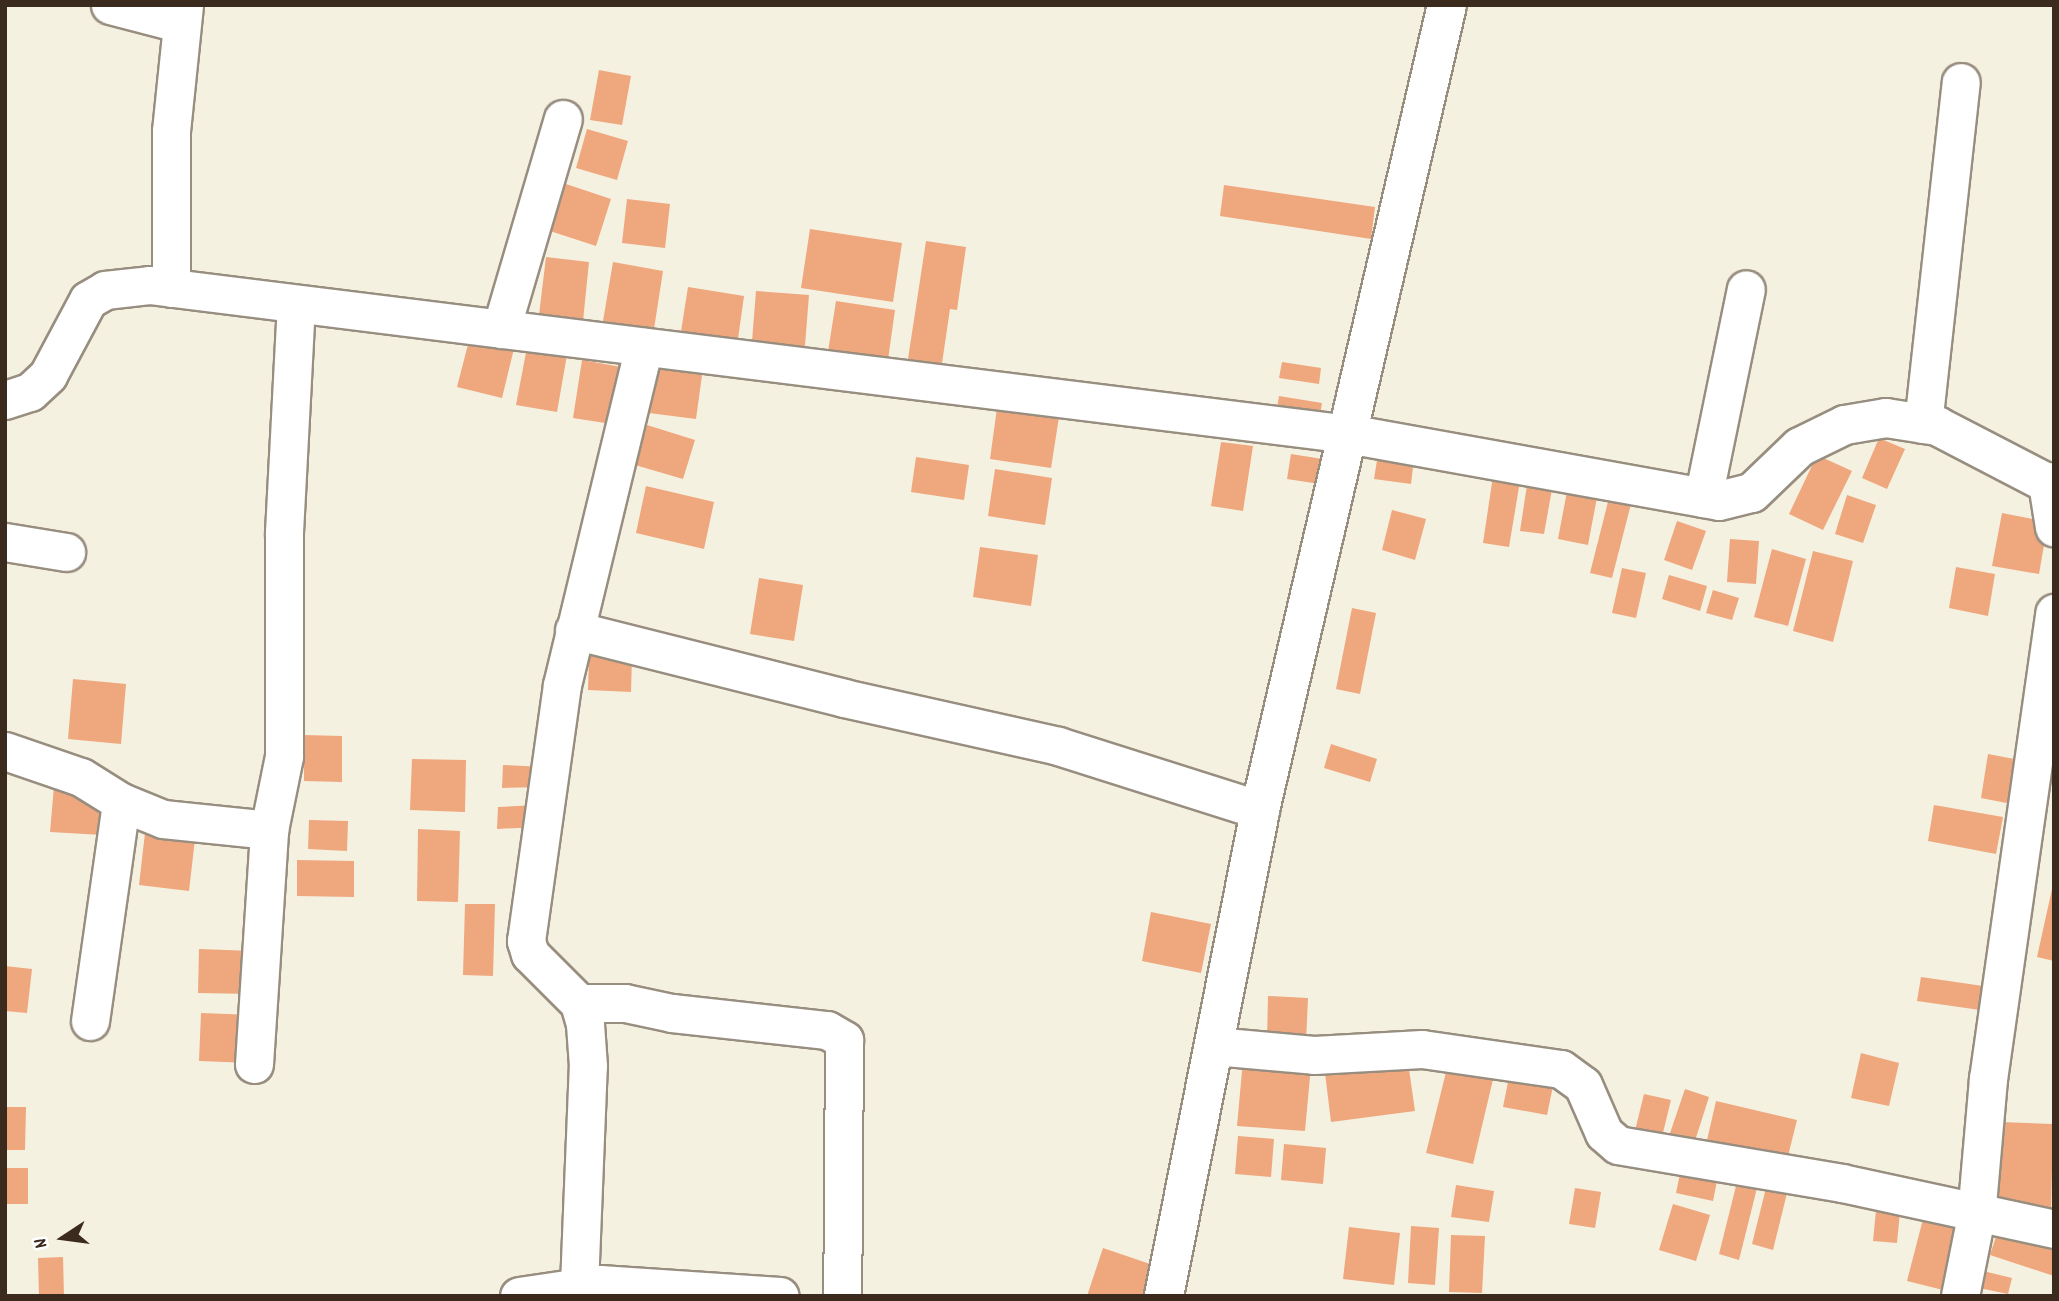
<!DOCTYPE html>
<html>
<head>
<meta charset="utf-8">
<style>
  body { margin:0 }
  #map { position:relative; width:2059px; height:1301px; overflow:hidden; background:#f5f1e1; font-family:Dekko,sans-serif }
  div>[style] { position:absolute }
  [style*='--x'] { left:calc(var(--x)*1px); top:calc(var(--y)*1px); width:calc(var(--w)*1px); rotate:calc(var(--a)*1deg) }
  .building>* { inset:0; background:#efa77e }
  .roads { filter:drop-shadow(2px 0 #988e80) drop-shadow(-2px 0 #988e80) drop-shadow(0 2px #988e80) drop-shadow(0 -2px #988e80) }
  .minor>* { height:37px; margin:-18.5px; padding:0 18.5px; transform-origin:18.5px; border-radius:18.5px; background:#fff }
  .tertiary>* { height:38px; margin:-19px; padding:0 19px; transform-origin:19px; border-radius:19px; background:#fff }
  span { translate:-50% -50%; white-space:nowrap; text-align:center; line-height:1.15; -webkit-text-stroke:5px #fff; paint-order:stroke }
  .frame { position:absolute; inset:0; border:7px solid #3b2a1e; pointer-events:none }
  .north { position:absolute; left:28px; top:1203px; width:70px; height:70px; -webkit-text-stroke:5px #fff; paint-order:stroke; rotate:257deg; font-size:19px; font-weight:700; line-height:28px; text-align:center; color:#3b2a1e }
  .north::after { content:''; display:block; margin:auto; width:24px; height:32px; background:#3b2a1e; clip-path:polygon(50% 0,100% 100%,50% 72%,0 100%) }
</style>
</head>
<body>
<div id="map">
  <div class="building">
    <div style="clip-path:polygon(599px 70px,631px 76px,622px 125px,590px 120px)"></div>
    <div style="clip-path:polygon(587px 129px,628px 141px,617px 180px,576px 168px)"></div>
    <div style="clip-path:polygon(566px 184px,611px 199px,596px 246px,550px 231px)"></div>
    <div style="clip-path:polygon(1224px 185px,1375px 207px,1371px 239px,1220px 216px)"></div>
    <div style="clip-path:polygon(627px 199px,670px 204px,665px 248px,622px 243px)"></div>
    <div style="clip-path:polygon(810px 229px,902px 243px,893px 302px,801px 288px)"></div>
    <div style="clip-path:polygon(926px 241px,966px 247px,957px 310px,950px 309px,940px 377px,906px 372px)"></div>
    <div style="clip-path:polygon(546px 257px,589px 262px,583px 321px,539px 315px)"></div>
    <div style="clip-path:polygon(613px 262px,663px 271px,654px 329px,603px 321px)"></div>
    <div style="clip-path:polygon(688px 287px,744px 296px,736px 353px,679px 344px)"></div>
    <div style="clip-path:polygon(756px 291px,809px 295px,804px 358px,751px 354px)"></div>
    <div style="clip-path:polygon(836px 301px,895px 310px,887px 367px,827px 358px)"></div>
    <div style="clip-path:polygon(472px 329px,517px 336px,502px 398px,457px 387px)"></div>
    <div style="clip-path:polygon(528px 342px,568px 349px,557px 412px,516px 405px)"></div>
    <div style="clip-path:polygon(582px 360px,627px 368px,618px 425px,573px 418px)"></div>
    <div style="clip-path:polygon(656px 361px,703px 368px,696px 419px,649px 413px)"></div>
    <div style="clip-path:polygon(1282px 362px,1321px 368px,1319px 384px,1279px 378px)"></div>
    <div style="clip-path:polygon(1279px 396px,1322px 403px,1318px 427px,1275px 421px)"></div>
    <div style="clip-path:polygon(997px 408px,1059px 417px,1051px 468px,990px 459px)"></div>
    <div style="clip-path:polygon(647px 425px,695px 440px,683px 479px,635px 465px)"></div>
    <div style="clip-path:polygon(1879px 438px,1905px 449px,1887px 489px,1862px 478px)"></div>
    <div style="clip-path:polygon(1221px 442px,1253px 446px,1243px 511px,1211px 506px)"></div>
    <div style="clip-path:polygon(1291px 454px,1329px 460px,1326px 485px,1287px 479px)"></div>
    <div style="clip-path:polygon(1378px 454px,1414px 459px,1411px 484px,1374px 479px)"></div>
    <div style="clip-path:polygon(1817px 455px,1852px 471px,1823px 530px,1789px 514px)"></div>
    <div style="clip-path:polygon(916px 457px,969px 465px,964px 500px,911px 492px)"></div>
    <div style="clip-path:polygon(995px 469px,1052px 478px,1045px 525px,988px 516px)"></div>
    <div style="clip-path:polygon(1493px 476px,1520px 481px,1509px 547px,1483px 543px)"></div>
    <div style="clip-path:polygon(1527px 485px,1552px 489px,1544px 534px,1520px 531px)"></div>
    <div style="clip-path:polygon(646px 486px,714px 502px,704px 549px,636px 533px)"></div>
    <div style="clip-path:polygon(1568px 486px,1598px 492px,1588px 545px,1558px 539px)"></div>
    <div style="clip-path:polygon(1610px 494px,1632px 500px,1612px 578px,1590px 573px)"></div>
    <div style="clip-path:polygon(1847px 495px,1876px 505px,1863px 543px,1835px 534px)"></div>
    <div style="clip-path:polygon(1392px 510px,1426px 519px,1415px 560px,1382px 550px)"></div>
    <div style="clip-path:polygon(2002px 513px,2048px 522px,2039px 574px,1992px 566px)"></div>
    <div style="clip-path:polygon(1677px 521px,1706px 531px,1692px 570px,1664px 560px)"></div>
    <div style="clip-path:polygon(1730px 539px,1759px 541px,1756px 584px,1727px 582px)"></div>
    <div style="clip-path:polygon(980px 547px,1038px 555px,1031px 606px,973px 597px)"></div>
    <div style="clip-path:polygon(1772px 549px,1806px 559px,1788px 626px,1754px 617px)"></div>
    <div style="clip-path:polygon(1813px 551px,1853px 561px,1833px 642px,1793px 631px)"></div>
    <div style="clip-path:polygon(1956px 567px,1995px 574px,1988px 616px,1949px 608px)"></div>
    <div style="clip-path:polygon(1622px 568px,1646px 573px,1636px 618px,1612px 613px)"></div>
    <div style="clip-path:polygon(1669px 575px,1707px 586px,1700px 611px,1662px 599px)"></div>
    <div style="clip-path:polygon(759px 578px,803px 585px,794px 641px,750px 634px)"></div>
    <div style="clip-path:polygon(1713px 590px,1739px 598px,1732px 620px,1706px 613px)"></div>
    <div style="clip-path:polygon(1352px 608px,1376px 613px,1360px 694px,1336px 689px)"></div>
    <div style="clip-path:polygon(589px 655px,632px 656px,631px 692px,588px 690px)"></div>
    <div style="clip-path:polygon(73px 679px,126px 684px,121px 744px,68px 739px)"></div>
    <div style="clip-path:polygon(304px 735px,342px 736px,342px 782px,304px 781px)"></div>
    <div style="clip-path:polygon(1331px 744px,1377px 759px,1370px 782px,1324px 768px)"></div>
    <div style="clip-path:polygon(1988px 754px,2025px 761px,2017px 805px,1981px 798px)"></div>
    <div style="clip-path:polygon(412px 759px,466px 760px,465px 812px,410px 810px)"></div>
    <div style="clip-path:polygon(503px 765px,546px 767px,545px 787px,502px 788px)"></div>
    <div style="clip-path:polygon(54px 786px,105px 799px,103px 835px,50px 832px)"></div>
    <div style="clip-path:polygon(537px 805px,538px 827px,497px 829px,498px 807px)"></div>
    <div style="clip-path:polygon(1934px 805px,2003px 817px,1996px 854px,1928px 841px)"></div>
    <div style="clip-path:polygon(309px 820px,348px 821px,347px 851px,308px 849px)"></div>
    <div style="clip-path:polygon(418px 829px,460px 831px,458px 902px,417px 901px)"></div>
    <div style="clip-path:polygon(145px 833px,195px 839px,189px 891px,139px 885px)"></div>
    <div style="clip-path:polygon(297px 860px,354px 861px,354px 897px,297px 896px)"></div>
    <div style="clip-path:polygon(2054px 880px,2054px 961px,2037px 957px)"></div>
    <div style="clip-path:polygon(465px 904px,495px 904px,493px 976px,463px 975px)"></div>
    <div style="clip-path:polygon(1151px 912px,1211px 924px,1201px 973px,1142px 961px)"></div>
    <div style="clip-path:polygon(199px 949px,253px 951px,252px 994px,198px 993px)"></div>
    <div style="clip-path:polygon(5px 966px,32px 969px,27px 1013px,5px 1011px)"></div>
    <div style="clip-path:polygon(1921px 977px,1990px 987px,1987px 1011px,1917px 1001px)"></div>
    <div style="clip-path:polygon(1268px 996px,1308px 998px,1306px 1042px,1267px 1041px)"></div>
    <div style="clip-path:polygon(201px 1013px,252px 1015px,251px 1063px,199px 1061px)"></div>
    <div style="clip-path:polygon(1861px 1053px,1899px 1063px,1889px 1106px,1851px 1098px)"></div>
    <div style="clip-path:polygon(1243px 1060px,1311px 1066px,1305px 1131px,1237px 1126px)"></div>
    <div style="clip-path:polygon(1449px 1060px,1495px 1071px,1473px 1164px,1426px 1153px)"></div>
    <div style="clip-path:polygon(1408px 1062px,1415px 1111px,1331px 1122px,1325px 1073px)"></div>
    <div style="clip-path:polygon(1509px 1077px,1553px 1086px,1547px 1115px,1503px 1107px)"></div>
    <div style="clip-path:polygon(1685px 1089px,1709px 1097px,1693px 1147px,1668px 1139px)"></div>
    <div style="clip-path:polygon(1644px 1094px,1671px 1100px,1659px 1149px,1632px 1143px)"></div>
    <div style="clip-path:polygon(1716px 1101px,1797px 1120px,1785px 1168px,1705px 1149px)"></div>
    <div style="clip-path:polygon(5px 1107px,26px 1107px,25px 1150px,5px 1150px)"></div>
    <div style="clip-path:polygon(2000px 1122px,2053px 1124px,2051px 1213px,1998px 1211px)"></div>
    <div style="clip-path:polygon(1238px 1136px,1274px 1139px,1271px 1177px,1235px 1174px)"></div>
    <div style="clip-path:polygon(1284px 1144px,1326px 1148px,1323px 1184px,1281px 1180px)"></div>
    <div style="clip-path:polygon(1682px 1164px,1719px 1171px,1713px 1201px,1676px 1193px)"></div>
    <div style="clip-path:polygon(5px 1168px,28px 1168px,28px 1204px,5px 1204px)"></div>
    <div style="clip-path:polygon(1738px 1178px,1758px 1184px,1739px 1260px,1719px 1254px)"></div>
    <div style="clip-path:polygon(1767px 1184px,1788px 1189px,1773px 1250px,1752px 1244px)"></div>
    <div style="clip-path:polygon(1456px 1185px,1494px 1191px,1489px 1222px,1451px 1217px)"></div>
    <div style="clip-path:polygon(1575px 1188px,1601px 1192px,1595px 1228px,1569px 1224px)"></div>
    <div style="clip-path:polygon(1673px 1204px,1710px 1215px,1696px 1261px,1659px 1250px)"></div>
    <div style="clip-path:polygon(1876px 1210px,1900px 1212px,1897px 1243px,1873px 1241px)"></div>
    <div style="clip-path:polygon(1923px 1219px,1964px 1230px,1947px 1291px,1907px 1281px)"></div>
    <div style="clip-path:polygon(2000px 1224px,2054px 1241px,2054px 1276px,1990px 1255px)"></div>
    <div style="clip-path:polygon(1411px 1226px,1439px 1228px,1435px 1285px,1408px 1283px)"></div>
    <div style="clip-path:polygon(1349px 1227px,1400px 1233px,1394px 1285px,1343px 1279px)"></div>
    <div style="clip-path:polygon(1451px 1235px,1485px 1236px,1482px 1293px,1449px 1292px)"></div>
    <div style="clip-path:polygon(1103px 1248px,1162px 1268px,1152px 1296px,1087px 1296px)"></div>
    <div style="clip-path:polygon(63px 1257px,64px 1296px,39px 1296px,38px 1258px)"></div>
    <div style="clip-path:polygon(1983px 1271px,2012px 1278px,2008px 1294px,1979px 1288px)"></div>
  </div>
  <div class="roads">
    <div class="minor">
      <div style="--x:110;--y:5;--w:71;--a:14.6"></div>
      <div style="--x:171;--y:288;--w:157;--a:-90"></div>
      <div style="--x:171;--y:131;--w:127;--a:-84.1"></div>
      <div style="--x:501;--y:329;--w:219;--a:-73.6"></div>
      <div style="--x:5;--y:400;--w:26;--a:-18"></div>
      <div style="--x:30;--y:392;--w:25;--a:-43"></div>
      <div style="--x:48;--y:375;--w:85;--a:-61.9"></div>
      <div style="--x:88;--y:300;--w:20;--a:-30"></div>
      <div style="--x:105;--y:290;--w:44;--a:-6.5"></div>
      <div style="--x:149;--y:285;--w:1208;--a:7.08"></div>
      <div style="--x:1923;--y:424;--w:344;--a:-83.7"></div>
      <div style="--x:2047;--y:483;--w:45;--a:81"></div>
      <div style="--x:1703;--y:498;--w:213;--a:-78.4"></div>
      <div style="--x:5;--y:542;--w:62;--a:9.3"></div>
      <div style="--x:574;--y:630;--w:278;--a:14.1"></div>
      <div style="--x:844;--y:698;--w:219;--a:12.6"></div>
      <div style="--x:1058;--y:746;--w:212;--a:17.6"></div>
      <div style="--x:5;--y:751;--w:80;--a:18.9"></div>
      <div style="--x:81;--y:777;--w:47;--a:32"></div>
      <div style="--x:121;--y:802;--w:45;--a:22"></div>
      <div style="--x:163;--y:819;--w:107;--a:5.9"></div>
      <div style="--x:579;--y:1003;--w:46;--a:0"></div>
      <div style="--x:625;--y:1003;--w:48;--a:12"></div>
      <div style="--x:672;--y:1013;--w:156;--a:6.3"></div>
      <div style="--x:827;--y:1030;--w:20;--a:30"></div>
      <div style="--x:844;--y:1040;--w:256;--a:90.4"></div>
      <div style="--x:90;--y:1021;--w:221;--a:-81.9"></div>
      <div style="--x:1214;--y:1046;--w:100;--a:5.1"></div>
      <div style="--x:1314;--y:1055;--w:108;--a:-3.2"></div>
      <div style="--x:1422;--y:1049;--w:140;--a:8.2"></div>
      <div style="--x:1561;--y:1069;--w:27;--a:36"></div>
      <div style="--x:1583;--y:1085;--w:52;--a:66.4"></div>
      <div style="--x:1604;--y:1133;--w:18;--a:41"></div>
      <div style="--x:1618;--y:1145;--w:227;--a:9.6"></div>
      <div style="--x:1842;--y:1183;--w:217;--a:12.2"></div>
      <div style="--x:254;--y:1064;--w:234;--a:-86.3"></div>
      <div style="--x:269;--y:830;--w:76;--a:-78.5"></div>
      <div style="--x:284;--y:756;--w:224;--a:-90"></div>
      <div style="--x:284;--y:532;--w:228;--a:-87"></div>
      <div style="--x:579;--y:1286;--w:220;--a:-87.7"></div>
      <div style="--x:588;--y:1066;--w:42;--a:-94.1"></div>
      <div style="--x:585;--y:1024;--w:22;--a:-106"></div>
      <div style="--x:579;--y:1003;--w:69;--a:-135"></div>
      <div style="--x:530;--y:954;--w:14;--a:-107"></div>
      <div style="--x:526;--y:941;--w:259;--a:-82"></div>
      <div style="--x:562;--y:685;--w:348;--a:-76.4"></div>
      <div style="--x:519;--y:1296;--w:82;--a:-8.4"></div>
      <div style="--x:600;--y:1284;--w:180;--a:3.8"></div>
      <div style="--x:1960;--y:1296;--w:82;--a:-78.7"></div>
      <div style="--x:1976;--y:1216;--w:138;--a:-85"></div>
      <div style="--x:1988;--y:1079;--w:471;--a:-81.9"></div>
    </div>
    <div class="tertiary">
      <div style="--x:1348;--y:434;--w:377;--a:10.2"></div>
      <div style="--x:1719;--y:501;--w:34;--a:-14"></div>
      <div style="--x:1752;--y:493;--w:66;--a:-43.8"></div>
      <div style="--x:1800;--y:447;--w:50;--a:-26.1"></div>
      <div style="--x:1845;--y:425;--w:42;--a:-9.7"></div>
      <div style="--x:1886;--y:418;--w:52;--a:8.9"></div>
      <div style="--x:1937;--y:426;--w:124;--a:27.4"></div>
      <div style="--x:2047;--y:483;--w:7;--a:-8"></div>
      <div style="--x:1164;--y:1296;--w:495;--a:-78.8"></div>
      <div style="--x:1260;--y:810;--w:826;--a:-76.92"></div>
    </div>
  </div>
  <div class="frame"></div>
  <div class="north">N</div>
</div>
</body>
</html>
